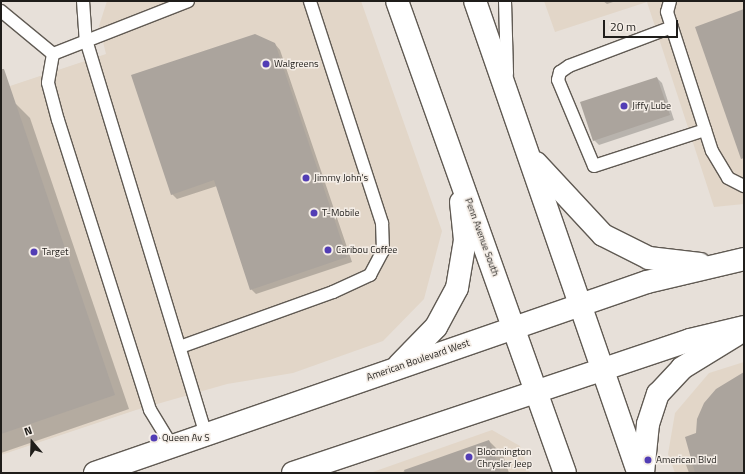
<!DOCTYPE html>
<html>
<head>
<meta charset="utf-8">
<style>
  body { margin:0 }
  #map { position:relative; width:745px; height:474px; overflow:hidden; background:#e7e0d9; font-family:"Titillium Web",sans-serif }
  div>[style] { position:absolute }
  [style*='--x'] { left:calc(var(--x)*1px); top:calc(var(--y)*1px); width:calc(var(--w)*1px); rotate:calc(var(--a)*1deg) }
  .built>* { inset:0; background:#e2d6c8 }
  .shadow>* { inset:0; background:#0003 }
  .building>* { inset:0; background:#aba49d }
  .roads { filter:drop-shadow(1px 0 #605a53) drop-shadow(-1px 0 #605a53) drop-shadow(0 1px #605a53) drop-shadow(0 -1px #605a53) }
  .lane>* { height:12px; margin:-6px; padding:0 6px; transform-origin:6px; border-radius:6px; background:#fff }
  .secondary>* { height:22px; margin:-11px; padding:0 11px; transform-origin:11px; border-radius:11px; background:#fff }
  .dots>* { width:11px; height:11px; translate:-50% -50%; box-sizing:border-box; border:2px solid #f4ede6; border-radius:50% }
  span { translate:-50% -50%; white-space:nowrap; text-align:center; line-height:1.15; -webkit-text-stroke:3px #f4ede6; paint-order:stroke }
  .poi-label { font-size:10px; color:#1f1d1a }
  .left { translate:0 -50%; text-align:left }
  .street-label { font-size:10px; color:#1f1d1a }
  .frame { position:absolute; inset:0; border:2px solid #1f1d1a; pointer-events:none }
  .north { position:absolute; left:12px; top:422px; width:40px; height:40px; -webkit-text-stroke:3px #f4ede6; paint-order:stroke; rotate:341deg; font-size:11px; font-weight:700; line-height:16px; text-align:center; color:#1f1d1a }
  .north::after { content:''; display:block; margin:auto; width:14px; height:18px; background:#1f1d1a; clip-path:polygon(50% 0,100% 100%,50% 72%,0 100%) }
  .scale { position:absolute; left:603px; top:20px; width:75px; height:18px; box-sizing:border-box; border:2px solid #1f1d1a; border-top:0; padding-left:5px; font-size:12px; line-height:14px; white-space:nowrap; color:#1f1d1a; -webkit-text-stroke:3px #f4ede6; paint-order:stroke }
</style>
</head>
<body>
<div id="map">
  <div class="built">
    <div style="clip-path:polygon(107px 1px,361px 1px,442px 231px,424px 299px,383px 341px,293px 373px,227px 384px,136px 410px,1px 455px,1px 89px,106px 54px,99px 26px)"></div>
    <div style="clip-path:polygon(544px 1px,744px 1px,744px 204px,714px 207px,647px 2px,555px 32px)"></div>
    <div style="clip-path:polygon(744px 362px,744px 473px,675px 473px,668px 454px,675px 413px,709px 373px)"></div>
    <div style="clip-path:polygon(492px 430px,520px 446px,530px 473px,370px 473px)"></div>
  </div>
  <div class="shadow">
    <div style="clip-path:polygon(603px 1px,616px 1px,607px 4px)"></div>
    <div style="clip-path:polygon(275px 44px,280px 50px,352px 262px,256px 294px,251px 289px,217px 186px,177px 199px,172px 194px)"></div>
    <div style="clip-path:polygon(657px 78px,662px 83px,674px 120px,599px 145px,594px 140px)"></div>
    <div style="clip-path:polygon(16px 104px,30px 118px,129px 409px,1px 453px,1px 109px)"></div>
    <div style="clip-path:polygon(744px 376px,744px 473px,689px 473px,685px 462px,692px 459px)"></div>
    <div style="clip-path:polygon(489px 441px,503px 455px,509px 473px,400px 473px)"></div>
  </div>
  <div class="building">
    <div style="clip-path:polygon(744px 9px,744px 158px,741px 159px,695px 27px)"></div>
    <div style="clip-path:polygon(255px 34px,275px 43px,347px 257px,250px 290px,214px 180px,171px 195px,131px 75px)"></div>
    <div style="clip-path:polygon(1px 69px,4px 69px,115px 395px,1px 434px)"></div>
    <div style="clip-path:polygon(657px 77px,670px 115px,593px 141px,580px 102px)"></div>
    <div style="clip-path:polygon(744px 372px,744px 473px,695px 473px,685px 437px,696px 433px,697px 419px,704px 403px,716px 389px)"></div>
    <div style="clip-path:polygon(489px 440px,501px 473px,405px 473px,404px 470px)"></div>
  </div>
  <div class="roads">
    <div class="lane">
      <div style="--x:83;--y:1;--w:39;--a:86"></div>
      <div style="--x:86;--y:40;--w:412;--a:73.1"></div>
      <div style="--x:505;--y:1;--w:73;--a:88.4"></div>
      <div style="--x:670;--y:1;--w:11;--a:105"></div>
      <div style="--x:667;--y:12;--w:146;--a:72.1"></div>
      <div style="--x:712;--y:151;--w:31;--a:59"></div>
      <div style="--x:728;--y:178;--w:18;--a:27"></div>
      <div style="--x:1;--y:11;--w:67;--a:39.6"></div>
      <div style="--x:53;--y:54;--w:145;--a:-21.4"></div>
      <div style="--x:672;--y:27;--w:110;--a:159.3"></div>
      <div style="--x:569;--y:66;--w:11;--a:146"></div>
      <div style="--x:560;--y:72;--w:8;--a:104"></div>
      <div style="--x:558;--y:80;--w:93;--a:67.3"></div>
      <div style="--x:594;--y:166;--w:117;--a:-18"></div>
      <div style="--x:53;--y:54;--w:29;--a:100"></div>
      <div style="--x:48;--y:83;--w:38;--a:75"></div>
      <div style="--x:58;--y:120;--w:304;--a:72.4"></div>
      <div style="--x:150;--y:410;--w:42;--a:58.6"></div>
      <div style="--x:180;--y:347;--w:163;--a:-19.8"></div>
      <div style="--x:333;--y:292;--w:41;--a:-24.7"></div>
      <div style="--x:370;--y:275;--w:27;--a:-62"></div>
      <div style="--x:383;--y:251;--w:28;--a:-92"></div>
      <div style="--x:382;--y:223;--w:233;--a:-108"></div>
    </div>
    <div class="secondary">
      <div style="--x:397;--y:1;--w:501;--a:70.41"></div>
      <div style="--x:475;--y:1;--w:499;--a:70.9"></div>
      <div style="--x:536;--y:163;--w:98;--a:47.1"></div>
      <div style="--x:603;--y:235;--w:51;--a:26.6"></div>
      <div style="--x:649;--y:258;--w:51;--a:6.7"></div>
      <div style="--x:399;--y:365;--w:53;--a:-45.8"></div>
      <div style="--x:436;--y:327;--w:44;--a:-61.7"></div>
      <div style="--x:457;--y:288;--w:49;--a:-80.5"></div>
      <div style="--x:465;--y:240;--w:38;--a:-96"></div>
      <div style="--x:95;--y:473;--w:584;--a:-19.09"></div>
      <div style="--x:647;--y:282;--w:100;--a:-13.3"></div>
      <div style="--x:293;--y:473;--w:419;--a:-18.5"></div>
      <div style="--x:690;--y:340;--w:56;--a:-13.5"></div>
      <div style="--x:643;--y:473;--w:49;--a:-84.2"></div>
      <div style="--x:648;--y:424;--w:32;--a:-72"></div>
      <div style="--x:658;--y:394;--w:35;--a:-47"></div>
      <div style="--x:682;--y:368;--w:63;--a:-31.4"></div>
    </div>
  </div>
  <div class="dots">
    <div style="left:266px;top:64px;background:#523db5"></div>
    <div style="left:624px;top:106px;background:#523db5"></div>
    <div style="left:306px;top:178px;background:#523db5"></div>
    <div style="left:314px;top:213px;background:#523db5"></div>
    <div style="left:328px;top:250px;background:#523db5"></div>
    <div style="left:34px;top:252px;background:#523db5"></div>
    <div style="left:154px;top:438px;background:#523db5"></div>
    <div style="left:469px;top:457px;background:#523db5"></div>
    <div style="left:648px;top:460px;background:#523db5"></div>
  </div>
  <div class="poi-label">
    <span class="left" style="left:274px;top:64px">Walgreens</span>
    <span class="left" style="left:632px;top:106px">Jiffy Lube</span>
    <span class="left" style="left:314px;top:178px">Jimmy John's</span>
    <span class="left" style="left:322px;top:213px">T-Mobile</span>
    <span class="left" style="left:336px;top:250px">Caribou Coffee</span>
    <span class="left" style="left:42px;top:252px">Target</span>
    <span class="left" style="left:162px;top:438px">Queen Av S</span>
    <span class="left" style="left:477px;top:457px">Bloomington<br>Chrysler Jeep</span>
    <span class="left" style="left:656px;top:460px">American Blvd</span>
  </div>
  <div class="street-label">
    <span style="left:482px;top:237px;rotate:70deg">Penn Avenue South</span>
    <span style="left:418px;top:360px;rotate:-19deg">American Boulevard West</span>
  </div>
  <div class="frame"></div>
  <div class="north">N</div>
  <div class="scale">20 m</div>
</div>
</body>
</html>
